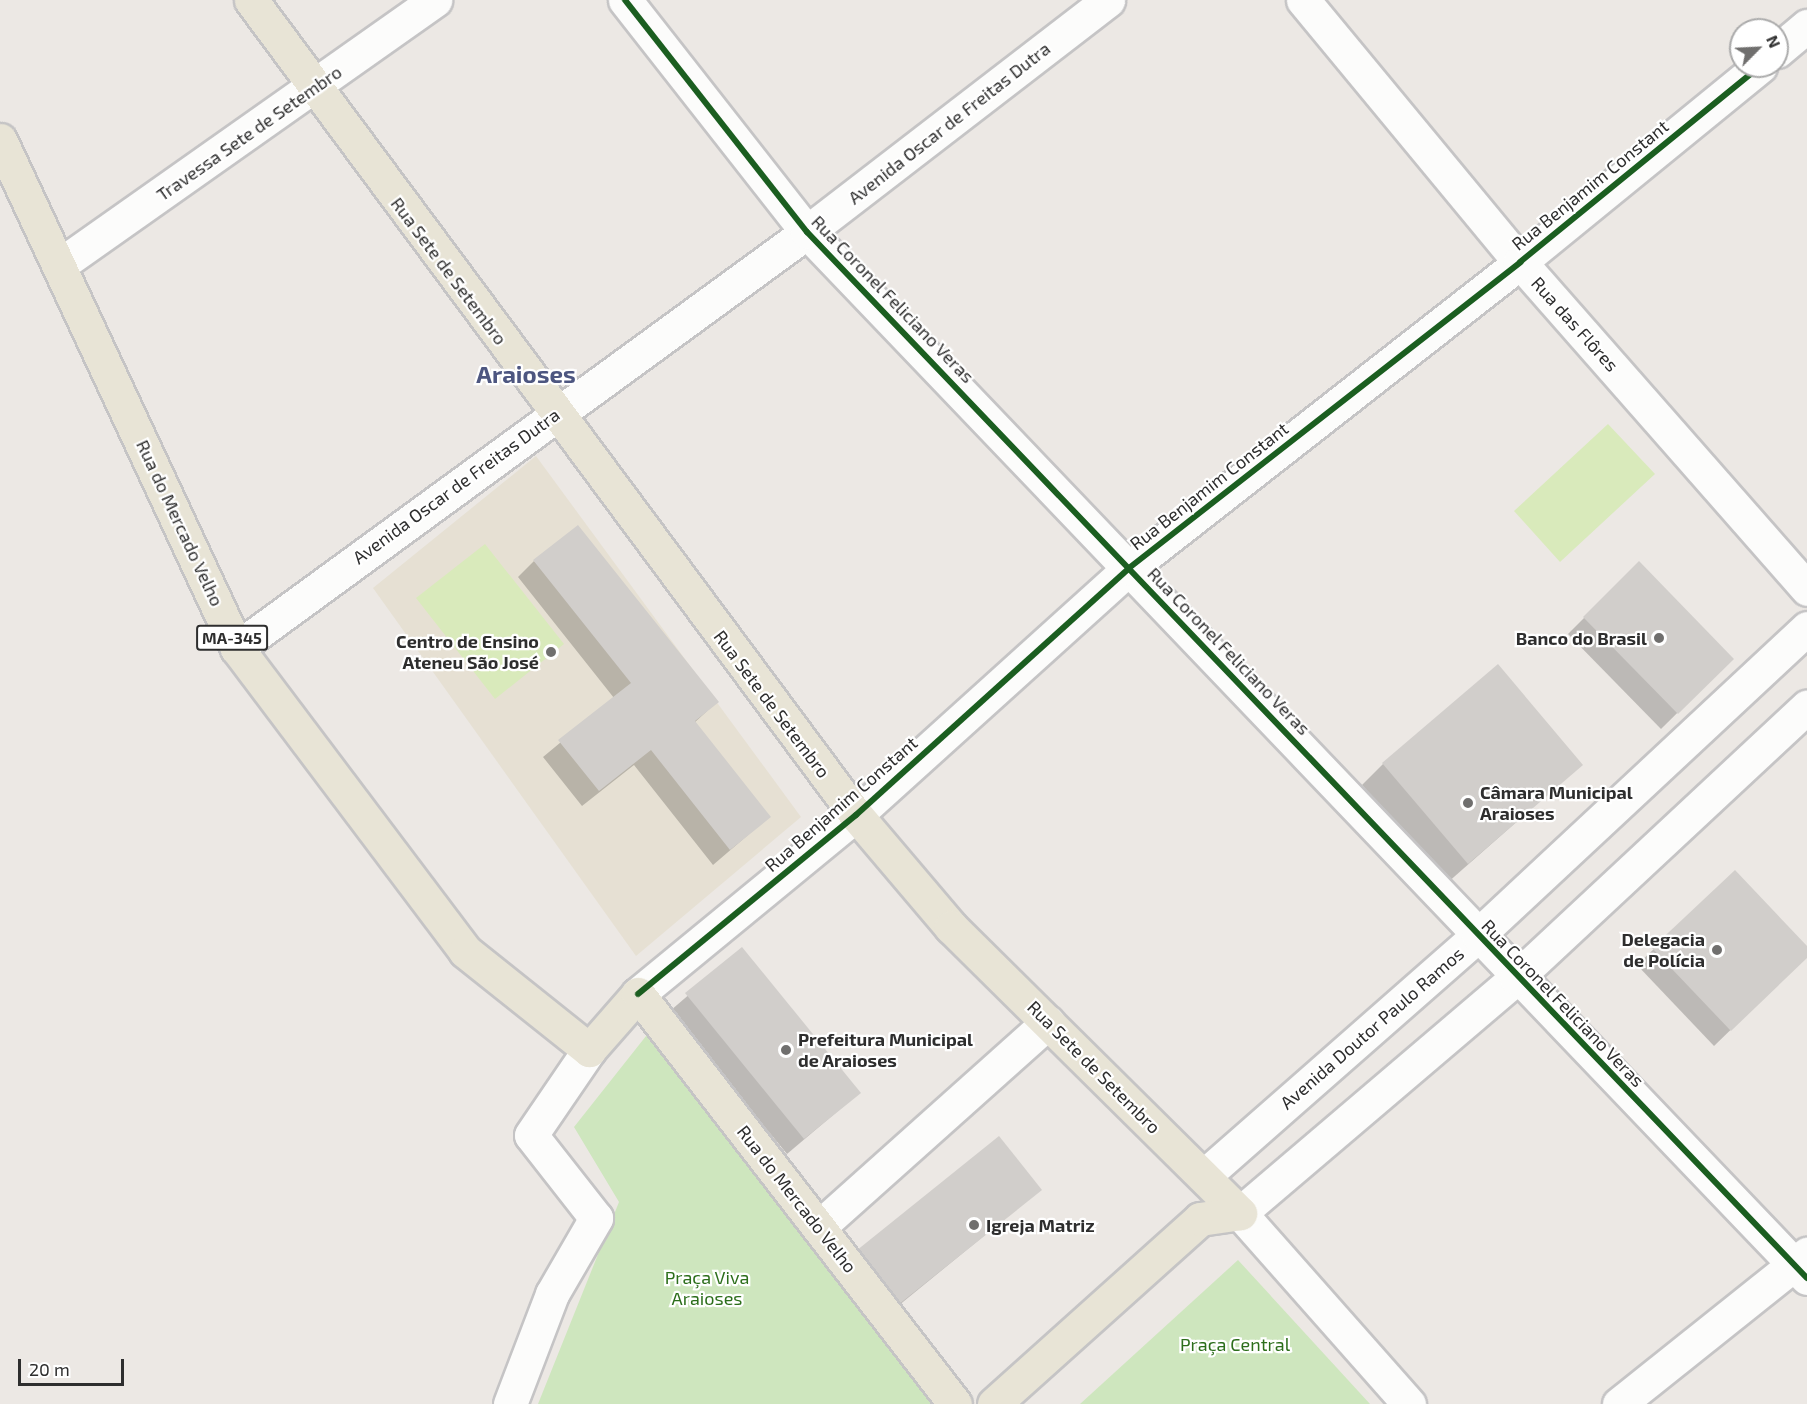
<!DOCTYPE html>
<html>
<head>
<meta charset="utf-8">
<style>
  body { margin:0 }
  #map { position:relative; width:1807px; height:1404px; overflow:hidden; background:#ece8e4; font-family:"Exo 2",sans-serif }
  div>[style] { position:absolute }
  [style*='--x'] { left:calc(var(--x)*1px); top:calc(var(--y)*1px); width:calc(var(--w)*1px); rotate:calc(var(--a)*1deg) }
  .education>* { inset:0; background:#e6e0d3 }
  .green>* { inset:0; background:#cee6be }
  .pitch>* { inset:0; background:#d9eabb }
  .shadow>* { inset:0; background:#0003 }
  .building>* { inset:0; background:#d1cecb }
  .roads { filter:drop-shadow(2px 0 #c5c4c5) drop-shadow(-2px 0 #c5c4c5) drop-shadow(0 2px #c5c4c5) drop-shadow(0 -2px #c5c4c5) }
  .minor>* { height:33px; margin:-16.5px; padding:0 16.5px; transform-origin:16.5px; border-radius:16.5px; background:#fcfcfb }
  .tertiary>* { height:33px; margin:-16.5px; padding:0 16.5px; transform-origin:16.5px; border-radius:16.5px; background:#fcfcfb }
  .primary>* { height:33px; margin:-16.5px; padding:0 16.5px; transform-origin:16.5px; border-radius:16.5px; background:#e8e4d6 }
  .cycleway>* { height:6px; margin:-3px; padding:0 3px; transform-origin:3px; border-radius:3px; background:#1b5e20 }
  .dots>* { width:16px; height:16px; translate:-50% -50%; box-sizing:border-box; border:3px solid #fff; border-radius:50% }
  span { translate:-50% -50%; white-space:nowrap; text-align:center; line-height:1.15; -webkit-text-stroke:4.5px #fff; paint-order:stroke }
  .shield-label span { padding:2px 4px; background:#fff; border:2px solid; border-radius:4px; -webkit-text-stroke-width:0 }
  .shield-label { font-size:16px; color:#2e2e2e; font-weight:700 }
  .street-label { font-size:18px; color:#2e2e2e }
  .poi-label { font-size:18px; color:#2e2e2e; font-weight:700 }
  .right { translate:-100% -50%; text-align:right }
  .left { translate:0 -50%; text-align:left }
  .park-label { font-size:18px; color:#2c6e1b }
  .district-label { font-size:24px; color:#4d5680; font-weight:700 }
  .north { position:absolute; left:1729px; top:18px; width:60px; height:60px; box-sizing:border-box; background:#fff; border:2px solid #ababab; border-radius:50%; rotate:66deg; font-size:16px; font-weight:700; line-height:24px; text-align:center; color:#2e2e2e }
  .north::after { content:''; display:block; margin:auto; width:21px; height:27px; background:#706f6e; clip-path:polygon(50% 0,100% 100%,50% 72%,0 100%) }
  .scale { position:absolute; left:18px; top:1359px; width:106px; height:27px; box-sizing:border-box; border:3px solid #2e2e2e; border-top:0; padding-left:8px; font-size:18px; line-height:21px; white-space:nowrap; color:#2e2e2e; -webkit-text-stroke:4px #fff; paint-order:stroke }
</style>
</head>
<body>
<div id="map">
  <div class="education">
    <div style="clip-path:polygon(536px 456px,801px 817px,636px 956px,373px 588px)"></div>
  </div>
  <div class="green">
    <div style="clip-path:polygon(650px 1031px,937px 1404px,538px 1404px,619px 1202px,574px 1127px)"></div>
    <div style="clip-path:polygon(1238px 1260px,1370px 1404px,1080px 1404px)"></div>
  </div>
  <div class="pitch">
    <div style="clip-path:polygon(1608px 424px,1655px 474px,1560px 562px,1514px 511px)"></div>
    <div style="clip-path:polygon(485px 544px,564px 644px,495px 699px,416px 598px)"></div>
  </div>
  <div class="shadow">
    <div style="clip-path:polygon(534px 561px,717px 702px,694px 723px,769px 817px,713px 865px,634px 765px,582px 806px,543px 757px,614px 698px,518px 577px)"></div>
    <div style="clip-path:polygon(1639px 563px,1732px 659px,1661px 729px,1568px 634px)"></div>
    <div style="clip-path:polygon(1383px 764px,1581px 765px,1446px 884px,1362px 785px)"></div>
    <div style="clip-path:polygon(1735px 872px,1807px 949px,1807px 956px,1714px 1046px,1637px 965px)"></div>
    <div style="clip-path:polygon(742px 949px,859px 1093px,787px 1154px,670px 1011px)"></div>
    <div style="clip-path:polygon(1040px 1190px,876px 1324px,836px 1272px)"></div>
  </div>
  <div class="building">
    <div style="clip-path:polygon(578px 525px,719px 702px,695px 721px,771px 817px,730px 850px,651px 750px,599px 791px,558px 740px,631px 683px,533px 560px)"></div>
    <div style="clip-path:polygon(1639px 561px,1734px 659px,1678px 714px,1583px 617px)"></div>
    <div style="clip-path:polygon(1498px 664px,1583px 765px,1468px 864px,1382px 763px)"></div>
    <div style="clip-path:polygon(1735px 870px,1807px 946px,1807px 958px,1731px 1031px,1652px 948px)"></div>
    <div style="clip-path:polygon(742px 947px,861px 1093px,804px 1139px,685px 993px)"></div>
    <div style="clip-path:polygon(999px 1136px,1042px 1190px,893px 1309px,851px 1255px)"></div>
  </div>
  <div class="roads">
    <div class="minor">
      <div style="--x:625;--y:0;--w:295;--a:51.9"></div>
      <div style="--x:807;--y:232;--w:1447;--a:46.29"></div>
      <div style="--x:1303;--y:0;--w:340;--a:50.4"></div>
      <div style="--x:1520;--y:262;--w:435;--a:48.7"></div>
      <div style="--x:1777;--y:51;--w:39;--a:-40"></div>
      <div style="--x:61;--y:264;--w:458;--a:-35.2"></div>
      <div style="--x:237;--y:648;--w:706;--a:-36.12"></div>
      <div style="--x:807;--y:232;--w:380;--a:-37.6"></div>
      <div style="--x:638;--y:994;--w:282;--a:-39.4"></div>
      <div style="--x:856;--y:815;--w:368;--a:-42.1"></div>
      <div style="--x:1129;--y:568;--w:497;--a:-38"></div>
      <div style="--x:1520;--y:262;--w:310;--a:-39.2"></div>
      <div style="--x:819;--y:1227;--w:307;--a:-41.8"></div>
      <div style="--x:510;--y:1404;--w:118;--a:-69.1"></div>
      <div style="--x:552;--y:1294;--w:88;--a:-59.9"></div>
      <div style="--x:596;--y:1218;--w:105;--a:-128.1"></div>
      <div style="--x:531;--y:1135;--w:103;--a:-55.7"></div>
      <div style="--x:1619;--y:1404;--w:241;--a:-38.6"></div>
    </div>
    <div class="tertiary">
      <div style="--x:1204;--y:1176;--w:365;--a:-41.3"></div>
      <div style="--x:1478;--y:935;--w:450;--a:-43"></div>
      <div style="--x:1409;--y:1404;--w:255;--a:-131.5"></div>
      <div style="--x:1240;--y:1213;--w:362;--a:-40.4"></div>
      <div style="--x:1516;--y:978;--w:398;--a:-43"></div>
    </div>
    <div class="primary">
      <div style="--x:251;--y:0;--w:1015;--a:53.41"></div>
      <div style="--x:856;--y:815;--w:147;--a:49.7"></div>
      <div style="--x:951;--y:927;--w:407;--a:44.7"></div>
      <div style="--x:0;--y:140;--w:561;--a:64.99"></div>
      <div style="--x:237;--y:648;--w:379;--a:53"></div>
      <div style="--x:465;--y:951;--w:159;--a:38.6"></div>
      <div style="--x:589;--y:1050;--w:74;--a:-48.8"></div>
      <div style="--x:638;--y:994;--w:518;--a:52.29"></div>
      <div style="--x:994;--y:1404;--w:277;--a:-41.9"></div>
      <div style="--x:1200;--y:1219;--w:40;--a:-8.5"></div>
    </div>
  </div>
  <div class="cycleway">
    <div style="--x:625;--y:0;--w:295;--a:51.9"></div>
    <div style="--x:807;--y:232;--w:1447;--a:46.29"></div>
    <div style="--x:638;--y:994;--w:282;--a:-39.4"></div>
    <div style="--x:856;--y:815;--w:368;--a:-42.1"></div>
    <div style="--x:1129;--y:568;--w:497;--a:-38"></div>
    <div style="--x:1520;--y:262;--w:310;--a:-39.2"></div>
  </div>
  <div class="dots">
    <div style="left:1659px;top:638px;background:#706f6e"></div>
    <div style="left:551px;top:652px;background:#706f6e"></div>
    <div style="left:1468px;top:803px;background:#706f6e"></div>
    <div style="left:1717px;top:950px;background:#706f6e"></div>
    <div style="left:786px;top:1050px;background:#706f6e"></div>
    <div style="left:974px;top:1225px;background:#706f6e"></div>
  </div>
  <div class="shield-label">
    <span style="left:232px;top:638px">MA-345</span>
  </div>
  <div class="street-label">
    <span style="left:949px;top:123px;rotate:-38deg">Avenida Oscar de Freitas Dutra</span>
    <span style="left:249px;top:133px;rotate:-35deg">Travessa Sete de Setembro</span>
    <span style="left:1590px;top:185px;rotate:-39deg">Rua Benjamim Constant</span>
    <span style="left:449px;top:271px;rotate:53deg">Rua Sete de Setembro</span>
    <span style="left:893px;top:299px;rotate:46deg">Rua Coronel Feliciano Veras</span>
    <span style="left:1575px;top:324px;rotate:48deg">Rua das Flôres</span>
    <span style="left:456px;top:486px;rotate:-36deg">Avenida Oscar de Freitas Dutra</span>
    <span style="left:1209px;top:486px;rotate:-38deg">Rua Benjamim Constant</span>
    <span style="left:180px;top:523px;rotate:65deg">Rua do Mercado Velho</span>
    <span style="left:1229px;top:651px;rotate:46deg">Rua Coronel Feliciano Veras</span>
    <span style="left:772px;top:704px;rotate:53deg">Rua Sete de Setembro</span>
    <span style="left:841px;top:804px;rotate:-41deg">Rua Benjamim Constant</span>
    <span style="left:1563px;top:1003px;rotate:46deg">Rua Coronel Feliciano Veras</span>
    <span style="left:1372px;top:1028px;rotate:-41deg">Avenida Doutor Paulo Ramos</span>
    <span style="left:1094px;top:1067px;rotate:45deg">Rua Sete de Setembro</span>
    <span style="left:797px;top:1199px;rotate:52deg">Rua do Mercado Velho</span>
  </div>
  <div class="poi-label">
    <span class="right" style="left:1647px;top:638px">Banco do Brasil</span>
    <span class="right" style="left:539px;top:652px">Centro de Ensino<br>Ateneu São José</span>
    <span class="left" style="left:1480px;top:803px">Câmara Municipal<br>Araioses</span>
    <span class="right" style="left:1705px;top:950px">Delegacia<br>de Polícia</span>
    <span class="left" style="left:798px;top:1050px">Prefeitura Municipal<br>de Araioses</span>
    <span class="left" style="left:986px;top:1225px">Igreja Matriz</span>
  </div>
  <div class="park-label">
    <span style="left:707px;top:1288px">Praça Viva<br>Araioses</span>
    <span style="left:1235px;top:1344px">Praça Central</span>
  </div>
  <div class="district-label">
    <span style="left:526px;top:374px">Araioses</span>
  </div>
  <div class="north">N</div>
  <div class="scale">20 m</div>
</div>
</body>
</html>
